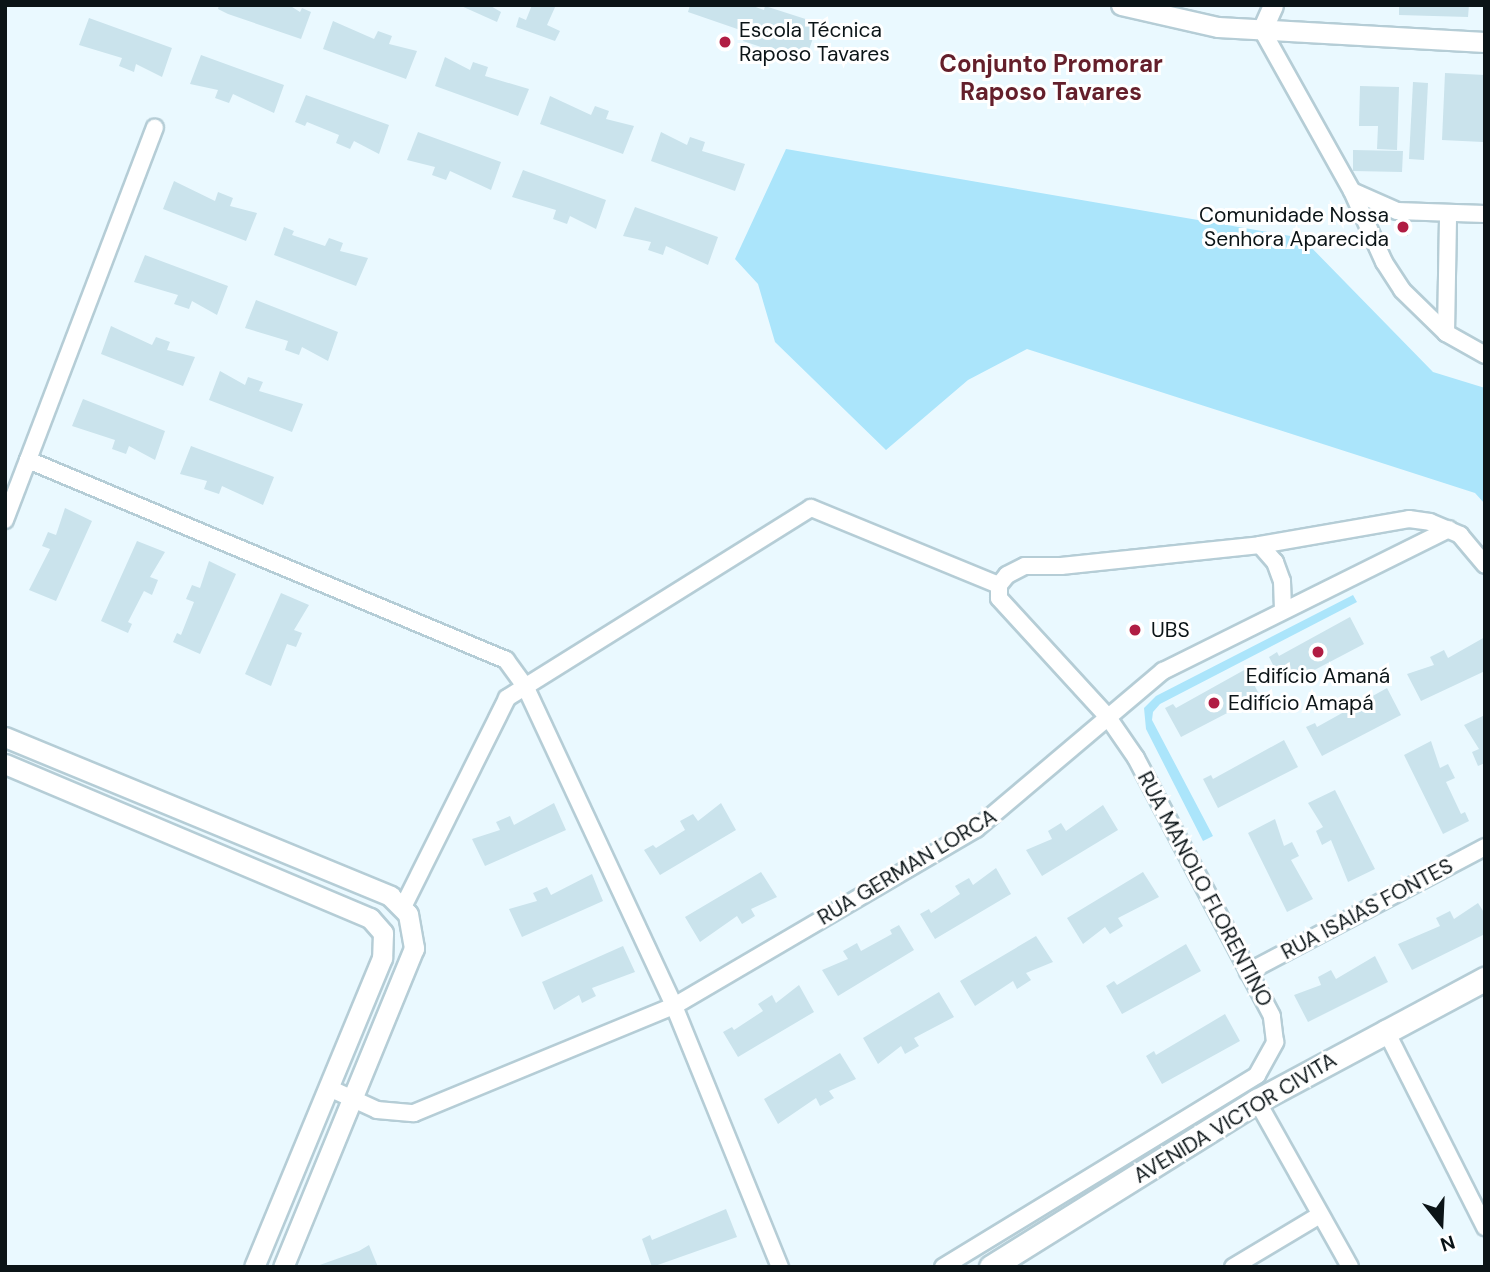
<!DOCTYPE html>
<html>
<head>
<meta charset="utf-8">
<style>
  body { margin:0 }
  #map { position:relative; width:1490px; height:1272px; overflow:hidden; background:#eaf9ff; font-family:"DM Sans",sans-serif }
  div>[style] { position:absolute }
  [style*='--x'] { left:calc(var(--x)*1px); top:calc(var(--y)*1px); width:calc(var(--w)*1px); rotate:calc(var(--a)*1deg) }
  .green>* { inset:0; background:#abe5fb }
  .building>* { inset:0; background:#cae3ec }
  .roads { filter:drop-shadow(2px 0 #b5cdd6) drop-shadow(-2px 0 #b5cdd6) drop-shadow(0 2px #b5cdd6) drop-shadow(0 -2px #b5cdd6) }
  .minor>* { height:16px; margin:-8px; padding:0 8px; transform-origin:8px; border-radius:8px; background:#fff }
  .tertiary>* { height:19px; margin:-9.5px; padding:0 9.5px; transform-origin:9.5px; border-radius:9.5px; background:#fff }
  .secondary>* { height:23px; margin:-11.5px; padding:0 11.5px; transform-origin:11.5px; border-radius:11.5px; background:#fff }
  .dots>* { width:19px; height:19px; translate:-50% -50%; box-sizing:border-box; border:4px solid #fff; border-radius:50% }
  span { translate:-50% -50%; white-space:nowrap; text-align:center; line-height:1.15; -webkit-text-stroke:6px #fff; paint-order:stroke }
  .poi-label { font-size:21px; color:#0b1417 }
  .left { translate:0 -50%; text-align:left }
  .right { translate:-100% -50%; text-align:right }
  .street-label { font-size:21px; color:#0b1417 }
  .quarter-label { font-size:24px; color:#641f2b; font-weight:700 }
  .frame { position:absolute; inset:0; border:7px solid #0b1417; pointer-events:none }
  .north { position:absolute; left:1406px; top:1188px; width:70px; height:70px; -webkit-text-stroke:5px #fff; paint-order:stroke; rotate:162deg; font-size:19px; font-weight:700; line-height:28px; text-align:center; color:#0b1417 }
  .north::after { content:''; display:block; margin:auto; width:24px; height:32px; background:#0b1417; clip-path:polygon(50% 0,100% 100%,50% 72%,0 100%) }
</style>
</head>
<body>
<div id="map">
  <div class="green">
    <div style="clip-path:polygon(786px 149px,1302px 238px,1433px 372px,1485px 388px,1485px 504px,1475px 493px,1027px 349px,968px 380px,886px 450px,775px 342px,758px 284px,735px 259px)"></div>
    <div style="clip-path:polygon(1353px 595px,1357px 602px,1160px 704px,1153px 712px,1152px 720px,1213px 836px,1203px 841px,1146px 729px,1144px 708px,1156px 696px)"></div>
  </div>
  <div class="building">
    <div style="clip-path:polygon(219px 5px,289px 5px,300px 12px,302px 8px,311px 12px,301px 39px,228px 14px,218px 9px)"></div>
    <div style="clip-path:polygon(459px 5px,489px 5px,501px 12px,497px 22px)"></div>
    <div style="clip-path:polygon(532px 5px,556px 5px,547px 25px,560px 31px,555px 41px,516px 27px,519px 17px,526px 20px)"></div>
    <div style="clip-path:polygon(690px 5px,750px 5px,764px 10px,765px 6px,818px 23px,805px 62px,743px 41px,746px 32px,688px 12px)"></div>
    <div style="clip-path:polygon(1399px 5px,1469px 5px,1468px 17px,1399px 15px)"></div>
    <div style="clip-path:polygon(89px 18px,172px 48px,162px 77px,136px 64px,134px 72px,119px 66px,122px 58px,79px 45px)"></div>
    <div style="clip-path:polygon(333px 21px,374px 39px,378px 31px,392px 36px,389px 44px,417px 51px,406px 79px,323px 49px)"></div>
    <div style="clip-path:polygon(201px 55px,284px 85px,274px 113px,233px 94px,229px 103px,215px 98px,218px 90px,190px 84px)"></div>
    <div style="clip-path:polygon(445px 57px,470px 70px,473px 62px,488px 67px,485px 76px,529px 89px,518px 116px,435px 86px)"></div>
    <div style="clip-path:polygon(1445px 73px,1485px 75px,1483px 142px,1442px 140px)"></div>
    <div style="clip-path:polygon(1413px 82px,1428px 83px,1424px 160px,1409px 159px)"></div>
    <div style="clip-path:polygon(1360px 86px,1399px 87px,1397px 150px,1377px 149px,1378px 126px,1359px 126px)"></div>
    <div style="clip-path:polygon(306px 95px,389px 125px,379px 154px,354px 141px,350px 149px,336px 143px,339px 135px,307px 122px,305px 126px,295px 122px)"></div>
    <div style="clip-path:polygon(550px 96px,591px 115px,595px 106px,609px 111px,606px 119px,634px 126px,623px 154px,540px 124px)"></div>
    <div style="clip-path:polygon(418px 132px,501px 162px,491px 190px,450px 171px,446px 180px,432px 175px,435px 167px,407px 160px)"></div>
    <div style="clip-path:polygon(661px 132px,687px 145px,690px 137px,705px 142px,702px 151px,745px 164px,735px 191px,651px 161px)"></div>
    <div style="clip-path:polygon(1353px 150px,1403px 151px,1402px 172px,1353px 171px)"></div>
    <div style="clip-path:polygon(523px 170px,606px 200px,596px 229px,570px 216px,567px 224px,553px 219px,556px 210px,512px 197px)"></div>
    <div style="clip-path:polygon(174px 181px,215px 201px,218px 192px,233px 198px,230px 206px,257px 213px,246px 241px,163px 209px)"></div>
    <div style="clip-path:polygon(635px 207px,718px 237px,708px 265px,666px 246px,663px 255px,648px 250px,651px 242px,623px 236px)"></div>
    <div style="clip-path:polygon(1397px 216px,1409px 217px,1408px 236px,1397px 234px)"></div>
    <div style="clip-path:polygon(284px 227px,294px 231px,292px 235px,325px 246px,329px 238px,343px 243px,340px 251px,368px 258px,356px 286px,274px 255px)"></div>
    <div style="clip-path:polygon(145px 255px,228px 286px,217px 315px,192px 301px,189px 309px,174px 304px,178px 295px,134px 282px)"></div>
    <div style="clip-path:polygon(256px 300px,338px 332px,328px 361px,302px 347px,299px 355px,285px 350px,288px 341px,245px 328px)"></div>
    <div style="clip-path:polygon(111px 326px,152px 345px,156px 337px,170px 342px,167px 350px,195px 357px,183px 386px,101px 354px)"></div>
    <div style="clip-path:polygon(220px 371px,245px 385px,248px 377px,263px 382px,259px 391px,303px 404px,292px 432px,209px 400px)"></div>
    <div style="clip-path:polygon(83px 399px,165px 431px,155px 460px,129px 446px,126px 454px,112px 449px,115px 440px,72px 426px)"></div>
    <div style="clip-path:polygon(191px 446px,274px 477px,263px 505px,222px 486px,219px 494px,204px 489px,207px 481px,180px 474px)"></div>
    <div style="clip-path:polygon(65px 508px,92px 521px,56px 601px,29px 590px,50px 549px,42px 546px,48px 532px,56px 535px)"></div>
    <div style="clip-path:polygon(137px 541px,165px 552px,150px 577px,158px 580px,152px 595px,144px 591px,128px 622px,132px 624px,128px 633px,101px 621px)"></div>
    <div style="clip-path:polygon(209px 561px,236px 574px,200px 654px,173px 642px,177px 633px,181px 635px,194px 602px,186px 599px,192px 585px,200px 588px)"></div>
    <div style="clip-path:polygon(281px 593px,309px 605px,294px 630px,302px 633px,296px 647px,287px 644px,271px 686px,245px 674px)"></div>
    <div style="clip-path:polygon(1350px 617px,1364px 644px,1284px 686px,1269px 657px,1277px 652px,1279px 656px)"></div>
    <div style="clip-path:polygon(1485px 637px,1485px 671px,1421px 701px,1407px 674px,1434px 665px,1430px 657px,1444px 650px,1448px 658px)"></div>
    <div style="clip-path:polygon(1246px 669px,1260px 696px,1181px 737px,1165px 708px,1173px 704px,1176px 708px)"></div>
    <div style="clip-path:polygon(1387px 688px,1401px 715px,1322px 756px,1306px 727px,1315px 723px,1317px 727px)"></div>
    <div style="clip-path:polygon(1485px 715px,1485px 763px,1478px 766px,1472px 752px,1479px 749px,1464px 725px)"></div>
    <div style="clip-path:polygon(1284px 740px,1298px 767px,1218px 808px,1203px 779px,1211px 775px,1213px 779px)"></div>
    <div style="clip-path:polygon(1431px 741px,1440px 768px,1448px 764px,1455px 778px,1446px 782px,1461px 814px,1465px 812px,1469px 821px,1443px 834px,1404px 755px)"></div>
    <div style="clip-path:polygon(1335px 790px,1375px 869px,1348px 882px,1331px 840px,1322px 845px,1316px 831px,1323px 827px,1308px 803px)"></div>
    <div style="clip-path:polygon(554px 803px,566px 830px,485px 866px,472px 839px,500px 830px,496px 822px,510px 816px,514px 825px)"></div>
    <div style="clip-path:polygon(721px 803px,736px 830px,660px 875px,644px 850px,653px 845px,656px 848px,685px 830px,680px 821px,693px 814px,698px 821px)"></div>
    <div style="clip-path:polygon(1103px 805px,1118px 830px,1042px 876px,1026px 850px,1052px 839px,1048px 831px,1061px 823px,1066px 831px)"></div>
    <div style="clip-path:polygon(1275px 819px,1284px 846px,1292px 842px,1299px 856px,1291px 860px,1313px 899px,1287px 912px,1248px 833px)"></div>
    <div style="clip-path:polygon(996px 868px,1011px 894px,935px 939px,920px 914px,929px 909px,931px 913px,960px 894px,955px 886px,969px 878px,973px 885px)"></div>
    <div style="clip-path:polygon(761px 872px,777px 897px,751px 909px,755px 916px,742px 924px,737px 916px,700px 942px,685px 917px)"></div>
    <div style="clip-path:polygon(1143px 872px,1159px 897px,1118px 918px,1123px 926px,1110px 934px,1105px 927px,1083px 944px,1067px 918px)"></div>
    <div style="clip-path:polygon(592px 874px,603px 901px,522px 937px,509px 909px,537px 901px,533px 893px,547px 887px,551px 895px)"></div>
    <div style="clip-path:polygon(1478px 903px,1485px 914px,1485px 934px,1412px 970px,1398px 944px,1440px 926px,1436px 918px,1450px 911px,1454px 919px)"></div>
    <div style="clip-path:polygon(899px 925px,914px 950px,838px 996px,822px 970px,848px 959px,843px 951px,857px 943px,861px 951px,892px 934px,890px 930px)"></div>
    <div style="clip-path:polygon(1036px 936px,1053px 962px,1026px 973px,1031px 980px,1017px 989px,1013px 981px,975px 1006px,960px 981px)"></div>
    <div style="clip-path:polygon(1186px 944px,1201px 971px,1122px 1014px,1106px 986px,1114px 981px,1117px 985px)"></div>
    <div style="clip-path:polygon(623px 946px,635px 972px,592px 988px,596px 996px,582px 1003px,579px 995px,554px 1010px,542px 982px)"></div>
    <div style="clip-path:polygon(1375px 956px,1388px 982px,1308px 1022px,1294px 995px,1321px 985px,1318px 977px,1331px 970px,1336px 979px)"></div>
    <div style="clip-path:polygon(799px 985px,814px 1012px,738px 1057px,723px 1032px,732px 1027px,734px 1030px,763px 1011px,758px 1004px,772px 995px,776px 1003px)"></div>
    <div style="clip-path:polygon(939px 992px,954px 1017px,914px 1038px,919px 1046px,905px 1054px,901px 1046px,878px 1064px,863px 1038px)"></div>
    <div style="clip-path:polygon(1225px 1014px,1240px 1041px,1162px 1084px,1146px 1056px,1154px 1051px,1156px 1055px)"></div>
    <div style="clip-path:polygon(840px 1053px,856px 1079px,829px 1091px,834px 1098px,820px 1106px,816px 1098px,778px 1124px,764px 1099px)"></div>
    <div style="clip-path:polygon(726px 1209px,737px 1237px,652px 1267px,642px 1239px,650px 1235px,652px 1240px)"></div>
    <div style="clip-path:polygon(369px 1245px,378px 1267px,314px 1267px,359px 1251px)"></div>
  </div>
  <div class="roads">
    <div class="minor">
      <div style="--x:1262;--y:30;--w:184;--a:60.8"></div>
      <div style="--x:1352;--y:191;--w:49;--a:24"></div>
      <div style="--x:1397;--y:211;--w:88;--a:2"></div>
      <div style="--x:1352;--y:191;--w:78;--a:65.7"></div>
      <div style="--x:1384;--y:262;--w:33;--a:57"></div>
      <div style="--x:1402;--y:290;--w:62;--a:44.3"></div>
      <div style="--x:1446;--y:333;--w:45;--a:29.4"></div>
      <div style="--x:1446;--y:333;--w:119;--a:-89"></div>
      <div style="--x:28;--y:460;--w:518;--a:22.7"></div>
      <div style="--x:506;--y:660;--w:34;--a:54"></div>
      <div style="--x:526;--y:688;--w:351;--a:65"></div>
      <div style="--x:674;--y:1006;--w:282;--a:67.9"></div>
      <div style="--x:5;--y:520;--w:420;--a:-69.1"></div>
      <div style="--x:1260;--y:545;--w:23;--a:49"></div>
      <div style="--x:1275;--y:562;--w:20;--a:70"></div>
      <div style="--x:1282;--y:581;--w:27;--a:88"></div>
      <div style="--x:403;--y:907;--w:233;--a:-63.5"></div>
      <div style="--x:507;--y:698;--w:358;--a:-32"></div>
      <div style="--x:811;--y:508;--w:203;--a:22.3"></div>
      <div style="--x:1248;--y:972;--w:268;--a:-27.8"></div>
      <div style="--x:1385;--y:1029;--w:222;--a:63.2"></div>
      <div style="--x:329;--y:1088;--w:53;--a:24.6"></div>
      <div style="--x:377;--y:1110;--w:37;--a:5"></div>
      <div style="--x:414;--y:1113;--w:281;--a:-22.4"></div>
      <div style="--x:674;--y:1006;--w:350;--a:-30.4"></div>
      <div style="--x:976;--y:829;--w:245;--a:-40.2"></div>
      <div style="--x:1163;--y:671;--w:319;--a:-26.4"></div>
      <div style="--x:1257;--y:1101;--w:190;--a:60.7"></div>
      <div style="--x:943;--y:1267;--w:368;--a:-31.4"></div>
      <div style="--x:1257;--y:1075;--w:38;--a:-61"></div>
      <div style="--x:1275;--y:1042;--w:26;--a:-97"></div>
      <div style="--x:1272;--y:1016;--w:292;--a:-117.8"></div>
      <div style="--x:1136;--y:758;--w:51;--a:-124.6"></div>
      <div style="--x:1107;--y:716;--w:160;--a:-132.5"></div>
      <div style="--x:999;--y:598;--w:13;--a:-90"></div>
      <div style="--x:999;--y:585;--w:13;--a:-51"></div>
      <div style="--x:1007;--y:575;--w:20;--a:-27"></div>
      <div style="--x:1025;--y:566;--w:36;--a:0"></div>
      <div style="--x:1061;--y:566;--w:200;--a:-6"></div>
      <div style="--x:1260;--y:545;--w:151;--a:-9.9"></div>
      <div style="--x:1409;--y:519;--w:21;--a:8"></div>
      <div style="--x:1430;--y:522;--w:33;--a:23"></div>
      <div style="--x:1460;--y:535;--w:39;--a:50"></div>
      <div style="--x:1233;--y:1267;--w:101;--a:-30.9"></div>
    </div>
    <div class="tertiary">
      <div style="--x:1121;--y:5;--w:99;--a:12.8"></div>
      <div style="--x:1218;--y:27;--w:267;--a:3.2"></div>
      <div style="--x:1262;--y:30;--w:27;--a:-66"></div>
      <div style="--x:5;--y:737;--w:417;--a:22.4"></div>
      <div style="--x:390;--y:896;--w:25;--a:45"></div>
      <div style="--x:408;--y:914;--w:35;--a:80"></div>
      <div style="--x:414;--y:948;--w:345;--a:112.3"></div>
      <div style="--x:5;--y:764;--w:396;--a:22.9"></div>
      <div style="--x:370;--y:918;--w:20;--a:49"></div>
      <div style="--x:383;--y:933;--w:25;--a:92"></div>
      <div style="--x:382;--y:958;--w:334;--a:112.5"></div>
    </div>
    <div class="secondary">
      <div style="--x:991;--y:1267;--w:314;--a:-32"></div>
      <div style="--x:1257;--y:1101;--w:259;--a:-28.2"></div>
    </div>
  </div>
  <div class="dots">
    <div style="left:725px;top:42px;background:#b01d43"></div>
    <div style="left:1403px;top:227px;background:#b01d43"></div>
    <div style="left:1135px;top:630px;background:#b01d43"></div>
    <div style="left:1318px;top:652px;background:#b01d43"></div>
    <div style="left:1214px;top:703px;background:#b01d43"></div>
  </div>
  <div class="poi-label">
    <span class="left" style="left:739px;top:42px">Escola Técnica<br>Raposo Tavares</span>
    <span class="right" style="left:1389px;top:227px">Comunidade Nossa<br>Senhora Aparecida</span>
    <span class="left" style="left:1151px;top:630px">UBS</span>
    <span style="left:1318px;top:676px">Edifício Amaná</span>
    <span class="left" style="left:1228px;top:703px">Edifício Amapá</span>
  </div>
  <div class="street-label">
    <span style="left:907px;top:867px;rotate:-31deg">RUA GERMAN LORCA</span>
    <span style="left:1205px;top:889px;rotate:62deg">RUA MANOLO FLORENTINO</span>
    <span style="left:1367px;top:909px;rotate:-28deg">RUA ISAIAS FONTES</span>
    <span style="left:1235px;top:1118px;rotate:-31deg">AVENIDA VICTOR CIVITA</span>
  </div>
  <div class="quarter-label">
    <span style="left:1051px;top:78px">Conjunto Promorar<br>Raposo Tavares</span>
  </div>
  <div class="frame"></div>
  <div class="north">N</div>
</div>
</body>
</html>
